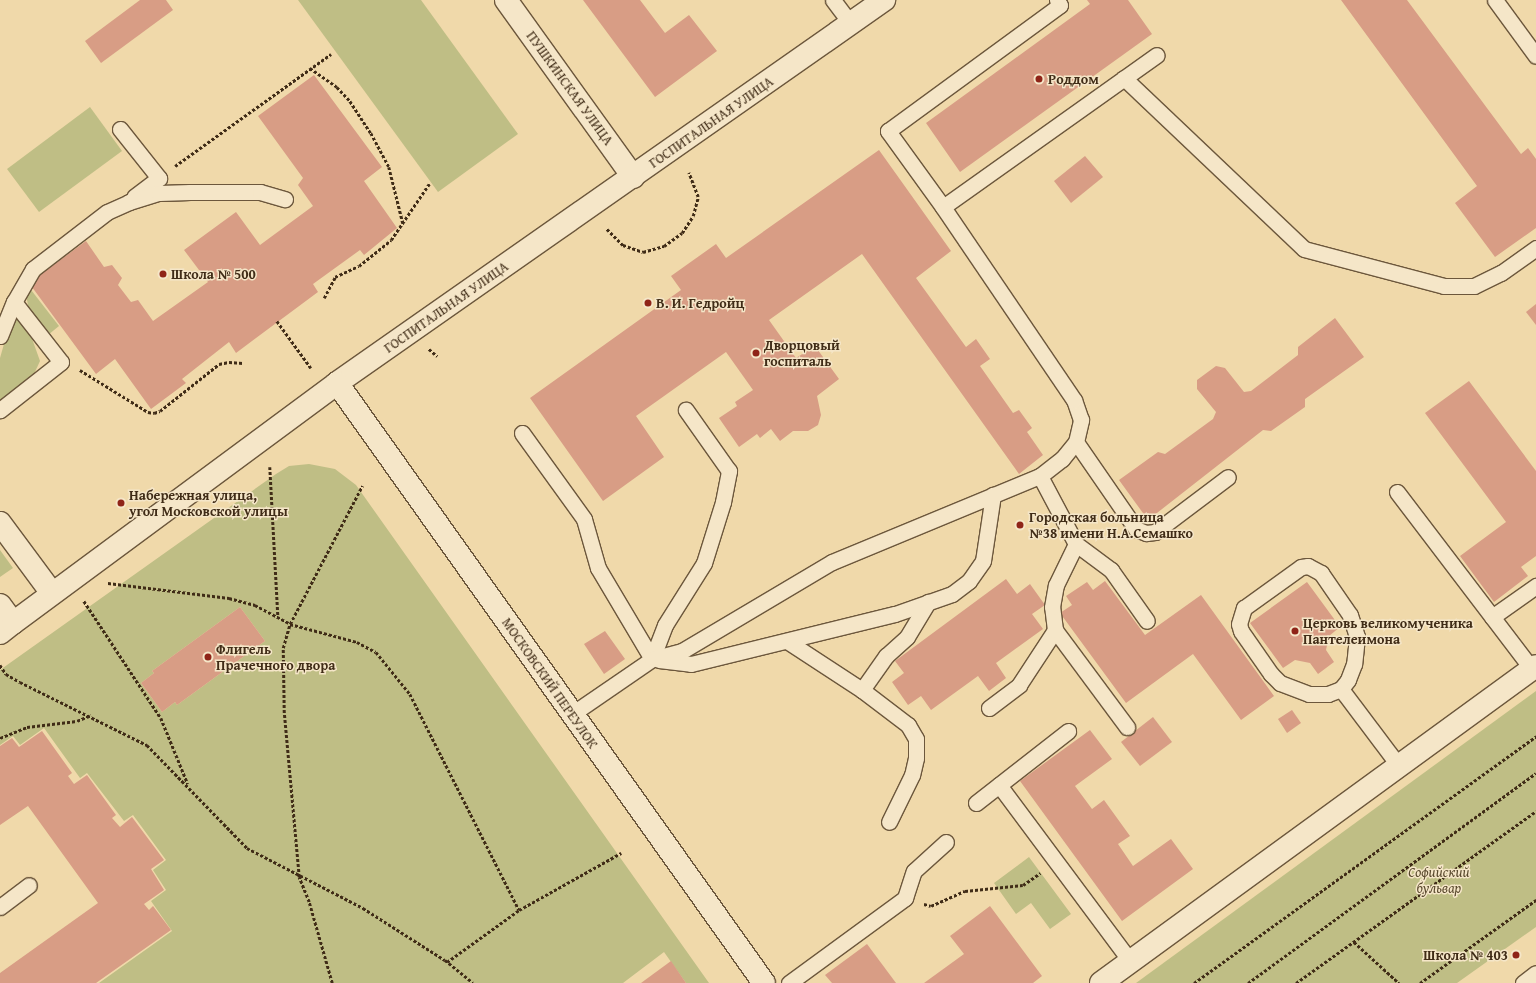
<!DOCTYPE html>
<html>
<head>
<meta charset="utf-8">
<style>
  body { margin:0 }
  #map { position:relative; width:1536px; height:983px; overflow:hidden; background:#f0d9aa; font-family:"Gentium Book Plus",serif }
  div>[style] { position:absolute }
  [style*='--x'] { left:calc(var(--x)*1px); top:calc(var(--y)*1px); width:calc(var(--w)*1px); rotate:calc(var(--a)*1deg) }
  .green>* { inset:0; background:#bfbe85 }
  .building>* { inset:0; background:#d89d85 }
  .path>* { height:2.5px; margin-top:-1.25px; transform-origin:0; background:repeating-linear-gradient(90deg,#402c17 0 3px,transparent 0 5px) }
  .roads { filter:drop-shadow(1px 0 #6c573c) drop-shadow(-1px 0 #6c573c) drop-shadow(0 1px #6c573c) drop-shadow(0 -1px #6c573c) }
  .service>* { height:15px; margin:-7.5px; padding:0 7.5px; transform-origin:7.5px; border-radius:7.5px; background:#f5e6c8 }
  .minor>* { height:22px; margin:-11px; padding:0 11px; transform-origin:11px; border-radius:11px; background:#f5e6c8 }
  .tertiary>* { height:22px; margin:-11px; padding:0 11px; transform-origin:11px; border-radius:11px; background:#f5e6c8 }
  .secondary>* { height:22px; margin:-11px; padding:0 11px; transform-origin:11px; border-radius:11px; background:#f5e6c8 }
  .dots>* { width:11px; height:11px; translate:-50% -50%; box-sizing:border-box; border:2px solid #f5e6c8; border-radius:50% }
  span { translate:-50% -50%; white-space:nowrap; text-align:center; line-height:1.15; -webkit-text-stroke:3px #f5e6c8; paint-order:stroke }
  .poi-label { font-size:14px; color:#402c17; font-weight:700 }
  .left { translate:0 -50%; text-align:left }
  .right { translate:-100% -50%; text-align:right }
  .street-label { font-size:14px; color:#402c17 }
  .park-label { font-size:14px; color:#59492d; font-style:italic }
</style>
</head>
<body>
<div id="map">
  <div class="green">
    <div style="clip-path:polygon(298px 0,421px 0,518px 134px,438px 192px)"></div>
    <div style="clip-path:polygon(90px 107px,122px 151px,39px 212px,7px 169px)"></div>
    <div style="clip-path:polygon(28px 286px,59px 326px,48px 335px,28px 306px,26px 293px)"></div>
    <div style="clip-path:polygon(17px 316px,30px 333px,40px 361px,34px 374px,0 403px,0 358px,8px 330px)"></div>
    <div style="clip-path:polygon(evenodd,309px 464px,335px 469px,356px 485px,709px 983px,686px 983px,664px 952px,623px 983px,99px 983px,172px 931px,151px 901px,166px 890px,153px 870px,166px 860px,133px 815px,124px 821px,87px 773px,80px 778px,44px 728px,20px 745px,13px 736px,0 745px,0 670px,276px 474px,289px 466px,309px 464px,240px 607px,265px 641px,177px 705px,175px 702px,162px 712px,141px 683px,154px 673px,152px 671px,240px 607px)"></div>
    <div style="clip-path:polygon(0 550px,13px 568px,0 577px)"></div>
    <div style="clip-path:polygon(1536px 691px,1536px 927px,1457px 983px,1136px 983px)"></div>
    <div style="clip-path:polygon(1029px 857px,1071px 914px,1050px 929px,1031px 903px,1016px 914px,994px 883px)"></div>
  </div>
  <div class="building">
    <div style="clip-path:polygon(140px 0,166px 0,173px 10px,101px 63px,85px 41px)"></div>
    <div style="clip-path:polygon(583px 0,640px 0,665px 33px,689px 15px,717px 51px,655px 97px)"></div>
    <div style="clip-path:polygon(1087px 0,1128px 0,1152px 34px,960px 172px,926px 123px,1090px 4px)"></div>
    <div style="clip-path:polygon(1341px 0,1407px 0,1521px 154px,1528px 148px,1536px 159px,1536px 228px,1495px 257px,1455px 203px,1477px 186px)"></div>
    <div style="clip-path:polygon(314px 75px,382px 167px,364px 181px,397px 228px,364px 255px,360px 250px,313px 284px,318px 292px,236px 353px,229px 342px,182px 379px,186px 383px,151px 409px,115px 359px,96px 374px,29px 283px,86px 241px,104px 267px,112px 265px,122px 278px,118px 285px,131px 302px,138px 300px,153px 321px,208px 282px,184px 250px,236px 212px,260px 245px,313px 206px,298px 185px,303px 178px,258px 116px)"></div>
    <div style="clip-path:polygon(879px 150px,951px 251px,916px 278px,966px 347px,976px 339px,990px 359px,980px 366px,1013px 413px,1019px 410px,1032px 428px,1027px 432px,1043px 455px,1019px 474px,862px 254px,769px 320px,796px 358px,815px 346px,839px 379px,817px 396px,821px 415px,818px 425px,808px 431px,793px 431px,780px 441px,771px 429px,760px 438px,757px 434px,739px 447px,719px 418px,737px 406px,735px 402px,753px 390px,726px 352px,636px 416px,664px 457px,603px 501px,530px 398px,681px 290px,671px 276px,716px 244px,726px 258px)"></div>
    <div style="clip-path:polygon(1085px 156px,1103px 177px,1071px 203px,1054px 181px)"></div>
    <div style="clip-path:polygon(1536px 304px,1536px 325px,1526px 312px)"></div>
    <div style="clip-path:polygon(1335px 318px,1364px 357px,1305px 399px,1305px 407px,1271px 431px,1263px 430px,1148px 520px,1119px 480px,1158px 452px,1165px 454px,1213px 419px,1216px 412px,1197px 389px,1197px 380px,1216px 366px,1225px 368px,1244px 392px,1251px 391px,1298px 355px,1298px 347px)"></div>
    <div style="clip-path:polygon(1469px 381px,1536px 471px,1536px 556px,1521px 567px,1528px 576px,1494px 602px,1460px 556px,1506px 522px,1425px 413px)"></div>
    <div style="clip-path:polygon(1006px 579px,1017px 594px,1030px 584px,1045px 605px,1032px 614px,1043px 629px,996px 663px,1006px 678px,989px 691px,978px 676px,931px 710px,921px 696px,908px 705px,892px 682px,904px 673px,895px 661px)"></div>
    <div style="clip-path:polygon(1105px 581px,1145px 635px,1201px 595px,1274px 696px,1241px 720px,1193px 654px,1126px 703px,1060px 613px,1072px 605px,1066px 596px,1087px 582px,1093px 590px)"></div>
    <div style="clip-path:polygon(1307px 582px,1340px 627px,1329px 636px,1326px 650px,1334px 662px,1318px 674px,1310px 663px,1295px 660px,1283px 668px,1250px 623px)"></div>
    <div style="clip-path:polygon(240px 607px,265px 641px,177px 705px,175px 702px,162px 712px,141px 683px,154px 673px,152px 671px)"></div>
    <div style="clip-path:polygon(605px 631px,625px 659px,604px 674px,584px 644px)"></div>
    <div style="clip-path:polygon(1292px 710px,1301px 723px,1287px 733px,1278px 719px)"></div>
    <div style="clip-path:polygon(1153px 717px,1172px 742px,1140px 766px,1121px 742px)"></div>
    <div style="clip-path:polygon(1090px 730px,1112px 759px,1075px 786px,1092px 809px,1104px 800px,1130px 836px,1118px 844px,1133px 866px,1171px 839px,1193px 869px,1122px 921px,1020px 781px)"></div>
    <div style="clip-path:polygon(42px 731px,72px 773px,68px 776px,74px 784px,87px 775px,116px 815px,112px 818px,120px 827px,132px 817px,164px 860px,151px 869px,164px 890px,144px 904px,149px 910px,153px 906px,171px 930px,96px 983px,0 983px,0 973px,98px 903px,28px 806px,0 825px,0 746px,12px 738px,19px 747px)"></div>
    <div style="clip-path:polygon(990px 906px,1042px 976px,1033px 983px,924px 983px,964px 954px,950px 936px)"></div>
    <div style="clip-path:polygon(867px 944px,896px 983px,832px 983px,825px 975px)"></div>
    <div style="clip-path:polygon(671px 961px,686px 983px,641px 983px)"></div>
  </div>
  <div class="path">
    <div style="--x:310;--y:68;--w:33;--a:35"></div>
    <div style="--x:337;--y:87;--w:19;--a:47"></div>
    <div style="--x:350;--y:101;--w:38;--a:57"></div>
    <div style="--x:371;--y:133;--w:38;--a:62"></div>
    <div style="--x:389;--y:167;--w:58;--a:76"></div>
    <div style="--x:175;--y:166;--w:192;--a:-35.7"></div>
    <div style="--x:607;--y:229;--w:23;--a:45"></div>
    <div style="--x:623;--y:245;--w:21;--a:19"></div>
    <div style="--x:643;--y:252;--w:22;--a:-16"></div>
    <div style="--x:664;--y:246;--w:22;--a:-36"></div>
    <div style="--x:682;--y:233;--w:20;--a:-57"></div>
    <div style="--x:693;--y:216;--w:20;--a:-75"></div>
    <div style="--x:698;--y:197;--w:26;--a:-111"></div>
    <div style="--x:324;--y:298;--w:24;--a:-62"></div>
    <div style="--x:335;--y:277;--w:26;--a:-25"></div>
    <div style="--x:359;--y:266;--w:41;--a:-39.1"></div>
    <div style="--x:391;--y:240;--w:68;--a:-55.8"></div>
    <div style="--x:277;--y:321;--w:58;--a:54.1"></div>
    <div style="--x:429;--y:349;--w:11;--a:41"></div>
    <div style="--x:80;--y:370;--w:80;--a:31.7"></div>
    <div style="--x:148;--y:412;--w:6;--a:9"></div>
    <div style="--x:154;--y:413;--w:6;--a:-18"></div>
    <div style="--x:160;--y:411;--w:75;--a:-38.5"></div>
    <div style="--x:219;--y:364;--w:10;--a:-11"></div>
    <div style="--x:229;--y:362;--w:14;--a:4"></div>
    <div style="--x:270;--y:467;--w:149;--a:86.9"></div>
    <div style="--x:108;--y:583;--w:122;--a:7.1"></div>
    <div style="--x:229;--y:598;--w:27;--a:15"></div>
    <div style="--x:255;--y:605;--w:40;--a:28"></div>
    <div style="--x:290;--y:624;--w:69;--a:15"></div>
    <div style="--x:357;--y:642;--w:21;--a:28"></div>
    <div style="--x:376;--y:652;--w:54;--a:51"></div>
    <div style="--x:410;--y:694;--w:242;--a:63.2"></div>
    <div style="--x:84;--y:601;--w:140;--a:56.7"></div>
    <div style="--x:161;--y:718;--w:71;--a:67.8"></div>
    <div style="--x:0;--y:665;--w:11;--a:56"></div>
    <div style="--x:6;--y:674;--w:16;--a:30"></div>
    <div style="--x:20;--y:682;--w:142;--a:26.4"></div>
    <div style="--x:147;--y:745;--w:144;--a:45.8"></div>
    <div style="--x:247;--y:848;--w:131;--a:27.3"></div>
    <div style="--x:363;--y:908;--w:97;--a:32.4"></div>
    <div style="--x:445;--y:960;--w:36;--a:39"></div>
    <div style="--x:0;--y:738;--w:29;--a:-22"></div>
    <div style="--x:27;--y:727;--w:50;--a:-6.8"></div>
    <div style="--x:77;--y:721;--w:15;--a:-23"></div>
    <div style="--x:924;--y:904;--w:7;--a:16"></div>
    <div style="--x:931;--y:906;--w:37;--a:-24"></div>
    <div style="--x:965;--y:891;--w:58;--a:-5.9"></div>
    <div style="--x:1023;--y:885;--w:21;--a:-35"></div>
    <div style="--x:1354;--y:942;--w:61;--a:42.3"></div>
    <div style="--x:447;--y:962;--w:89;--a:-35.8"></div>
    <div style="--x:519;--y:910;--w:117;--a:-29.2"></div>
    <div style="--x:332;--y:983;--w:84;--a:-105.9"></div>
    <div style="--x:309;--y:902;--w:27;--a:-112"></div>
    <div style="--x:299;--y:877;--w:165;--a:-95.2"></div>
    <div style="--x:284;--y:713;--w:65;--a:-90.9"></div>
    <div style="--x:283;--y:648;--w:25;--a:-74"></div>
    <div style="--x:290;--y:624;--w:156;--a:-62.4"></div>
    <div style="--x:1194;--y:983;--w:422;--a:-35.8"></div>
    <div style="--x:1248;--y:983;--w:356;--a:-36.1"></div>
    <div style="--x:1296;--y:983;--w:295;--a:-35.6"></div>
    <div style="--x:1420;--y:983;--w:143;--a:-35.6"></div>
  </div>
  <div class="roads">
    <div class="service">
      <div style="--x:833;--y:0;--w:30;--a:53"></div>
      <div style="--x:1495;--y:0;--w:69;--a:53.8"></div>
      <div style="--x:1124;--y:78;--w:248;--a:43.5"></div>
      <div style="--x:1304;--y:249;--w:145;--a:14.8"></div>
      <div style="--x:1444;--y:286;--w:30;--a:0"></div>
      <div style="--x:1474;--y:286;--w:30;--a:-26"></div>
      <div style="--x:1501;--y:273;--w:43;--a:-35.5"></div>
      <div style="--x:120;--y:129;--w:63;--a:51.5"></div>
      <div style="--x:159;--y:178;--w:31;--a:143"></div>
      <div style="--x:943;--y:207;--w:262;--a:-35.4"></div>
      <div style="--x:14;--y:302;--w:38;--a:-60"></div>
      <div style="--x:33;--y:269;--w:93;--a:-37.6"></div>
      <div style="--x:107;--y:212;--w:24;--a:-24"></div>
      <div style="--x:129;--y:202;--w:31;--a:-17"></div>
      <div style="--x:159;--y:193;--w:31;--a:-2"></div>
      <div style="--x:190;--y:192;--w:70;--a:0"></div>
      <div style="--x:260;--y:192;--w:26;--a:16"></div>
      <div style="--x:0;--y:336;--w:37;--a:-68"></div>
      <div style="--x:14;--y:302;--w:76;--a:51.9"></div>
      <div style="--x:61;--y:362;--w:78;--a:141.8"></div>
      <div style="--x:522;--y:433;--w:106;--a:54.2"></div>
      <div style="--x:584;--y:519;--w:51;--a:74.1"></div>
      <div style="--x:598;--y:568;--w:106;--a:59.3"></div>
      <div style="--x:1076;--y:442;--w:106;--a:55.4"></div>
      <div style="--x:1136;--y:529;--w:11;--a:22"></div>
      <div style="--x:1146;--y:533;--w:9;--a:-6"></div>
      <div style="--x:1155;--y:532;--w:91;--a:-37"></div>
      <div style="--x:1397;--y:492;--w:223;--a:52.7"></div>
      <div style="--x:1076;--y:544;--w:44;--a:36.6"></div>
      <div style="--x:1111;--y:570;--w:62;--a:54.8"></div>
      <div style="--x:1308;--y:566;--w:15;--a:28"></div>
      <div style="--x:1321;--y:573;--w:51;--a:55.4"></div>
      <div style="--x:1350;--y:615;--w:23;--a:72"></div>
      <div style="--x:1357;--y:637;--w:27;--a:96"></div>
      <div style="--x:1354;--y:664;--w:17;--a:111"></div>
      <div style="--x:1348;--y:680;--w:11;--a:128"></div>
      <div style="--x:1341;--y:689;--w:14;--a:159"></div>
      <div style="--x:1328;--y:694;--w:19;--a:180"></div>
      <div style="--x:1309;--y:694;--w:31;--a:-159"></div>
      <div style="--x:1280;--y:683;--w:13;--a:-135"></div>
      <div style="--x:1271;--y:674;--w:52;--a:-124.9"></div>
      <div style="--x:1241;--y:631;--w:7;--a:-106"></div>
      <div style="--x:1239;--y:624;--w:17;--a:-73"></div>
      <div style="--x:1244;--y:608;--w:70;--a:-35.7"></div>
      <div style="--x:1301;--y:567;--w:7;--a:-8"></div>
      <div style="--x:1492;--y:617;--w:54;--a:-35.2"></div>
      <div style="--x:1055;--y:630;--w:121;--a:53.4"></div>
      <div style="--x:787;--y:641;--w:90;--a:33.2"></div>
      <div style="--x:862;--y:690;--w:58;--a:37.3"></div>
      <div style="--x:908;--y:725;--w:16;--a:60"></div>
      <div style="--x:916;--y:739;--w:19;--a:90"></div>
      <div style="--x:916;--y:758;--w:17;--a:103"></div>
      <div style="--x:912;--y:775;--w:52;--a:116.1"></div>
      <div style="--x:652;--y:659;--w:36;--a:-69"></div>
      <div style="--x:665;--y:625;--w:73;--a:-57.8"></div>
      <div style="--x:704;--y:563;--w:64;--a:-72.7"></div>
      <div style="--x:723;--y:502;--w:32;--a:-79"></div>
      <div style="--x:729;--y:471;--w:75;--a:-125.2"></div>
      <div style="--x:659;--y:660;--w:32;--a:7"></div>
      <div style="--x:691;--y:664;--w:210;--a:-13.8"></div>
      <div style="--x:895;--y:614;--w:60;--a:-19.3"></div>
      <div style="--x:952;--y:594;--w:21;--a:-37"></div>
      <div style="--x:969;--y:581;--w:24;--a:-55"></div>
      <div style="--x:983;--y:561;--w:67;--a:-81.4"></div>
      <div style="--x:1341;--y:689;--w:96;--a:53"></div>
      <div style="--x:862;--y:690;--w:42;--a:-54.8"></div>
      <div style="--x:886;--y:656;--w:28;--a:-42"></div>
      <div style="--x:907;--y:637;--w:41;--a:-59"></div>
      <div style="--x:989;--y:708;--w:38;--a:-37"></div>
      <div style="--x:1019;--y:685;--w:66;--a:-56.8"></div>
      <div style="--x:1055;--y:630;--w:23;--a:-97"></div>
      <div style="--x:1052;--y:607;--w:22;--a:-80"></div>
      <div style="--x:1056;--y:585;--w:46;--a:-64"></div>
      <div style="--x:1076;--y:544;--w:77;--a:-117.9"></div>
      <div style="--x:572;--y:714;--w:97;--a:-34.5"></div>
      <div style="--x:652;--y:659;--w:31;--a:-15"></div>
      <div style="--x:682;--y:651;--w:174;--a:-30.7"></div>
      <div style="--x:832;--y:562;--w:225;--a:-22.5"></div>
      <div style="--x:1040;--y:476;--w:28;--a:-38"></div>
      <div style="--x:1062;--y:459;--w:22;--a:-51"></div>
      <div style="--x:1076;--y:442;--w:23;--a:-77"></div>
      <div style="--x:1081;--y:420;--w:21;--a:-109"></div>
      <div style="--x:1074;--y:400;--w:233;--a:-124.2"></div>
      <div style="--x:943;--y:207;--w:94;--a:-125.9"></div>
      <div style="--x:888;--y:131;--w:213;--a:-36.2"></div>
      <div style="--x:1060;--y:5;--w:6;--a:-121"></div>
      <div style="--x:999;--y:785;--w:221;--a:53.3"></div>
      <div style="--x:976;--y:803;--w:117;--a:-38"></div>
      <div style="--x:0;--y:907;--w:36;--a:-37"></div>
      <div style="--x:789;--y:983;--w:144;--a:-36.2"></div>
      <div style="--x:905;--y:898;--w:28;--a:-72"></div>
      <div style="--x:914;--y:871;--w:43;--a:-42.2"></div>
      <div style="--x:1523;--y:983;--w:16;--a:-38"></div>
    </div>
    <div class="minor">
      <div style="--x:506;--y:0;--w:218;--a:54.3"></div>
      <div style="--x:0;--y:633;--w:16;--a:-38"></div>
    </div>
    <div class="tertiary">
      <div style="--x:337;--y:383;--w:668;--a:-35"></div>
    </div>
    <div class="secondary">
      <div style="--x:0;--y:523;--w:86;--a:53.5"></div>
      <div style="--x:0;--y:605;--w:22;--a:54"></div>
      <div style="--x:13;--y:623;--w:403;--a:-36.5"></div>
      <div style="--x:337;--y:383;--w:736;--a:54.56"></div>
      <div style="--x:1101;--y:983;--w:538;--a:-36.08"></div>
    </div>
  </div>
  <div class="dots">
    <div style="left:1039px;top:79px;background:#8f2418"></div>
    <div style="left:163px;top:274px;background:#8f2418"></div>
    <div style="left:648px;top:303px;background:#8f2418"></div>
    <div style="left:756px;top:353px;background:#8f2418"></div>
    <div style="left:121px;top:503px;background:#8f2418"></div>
    <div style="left:1020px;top:525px;background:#8f2418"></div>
    <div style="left:1295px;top:631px;background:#8f2418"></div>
    <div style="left:208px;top:657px;background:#8f2418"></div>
    <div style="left:1516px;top:955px;background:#8f2418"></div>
  </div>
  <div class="poi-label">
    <span class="left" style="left:1048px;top:79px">Роддом</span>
    <span class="left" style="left:171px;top:274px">Школа № 500</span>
    <span class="left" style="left:656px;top:303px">В. И. Гедройц</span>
    <span class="left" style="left:764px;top:353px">Дворцовый<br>госпиталь</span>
    <span class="left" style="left:129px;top:503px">Набережная улица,<br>угол Московской улицы</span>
    <span class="left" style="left:1029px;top:525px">Городская больница<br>№38 имени Н.А.Семашко</span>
    <span class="left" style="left:1303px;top:631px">Церковь великомученика<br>Пантелеимона</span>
    <span class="left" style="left:216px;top:657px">Флигель<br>Прачечного двора</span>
    <span class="right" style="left:1508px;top:955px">Школа № 403</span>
  </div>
  <div class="street-label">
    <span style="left:570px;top:88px;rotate:54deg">ПУШКИНСКАЯ УЛИЦА</span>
    <span style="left:711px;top:122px;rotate:-35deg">ГОСПИТАЛЬНАЯ УЛИЦА</span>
    <span style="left:446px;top:307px;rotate:-35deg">ГОСПИТАЛЬНАЯ УЛИЦА</span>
    <span style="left:550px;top:683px;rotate:55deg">МОСКОВСКИЙ ПЕРЕУЛОК</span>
  </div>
  <div class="park-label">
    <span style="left:1439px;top:880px">Софийский<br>бульвар</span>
  </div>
</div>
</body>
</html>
